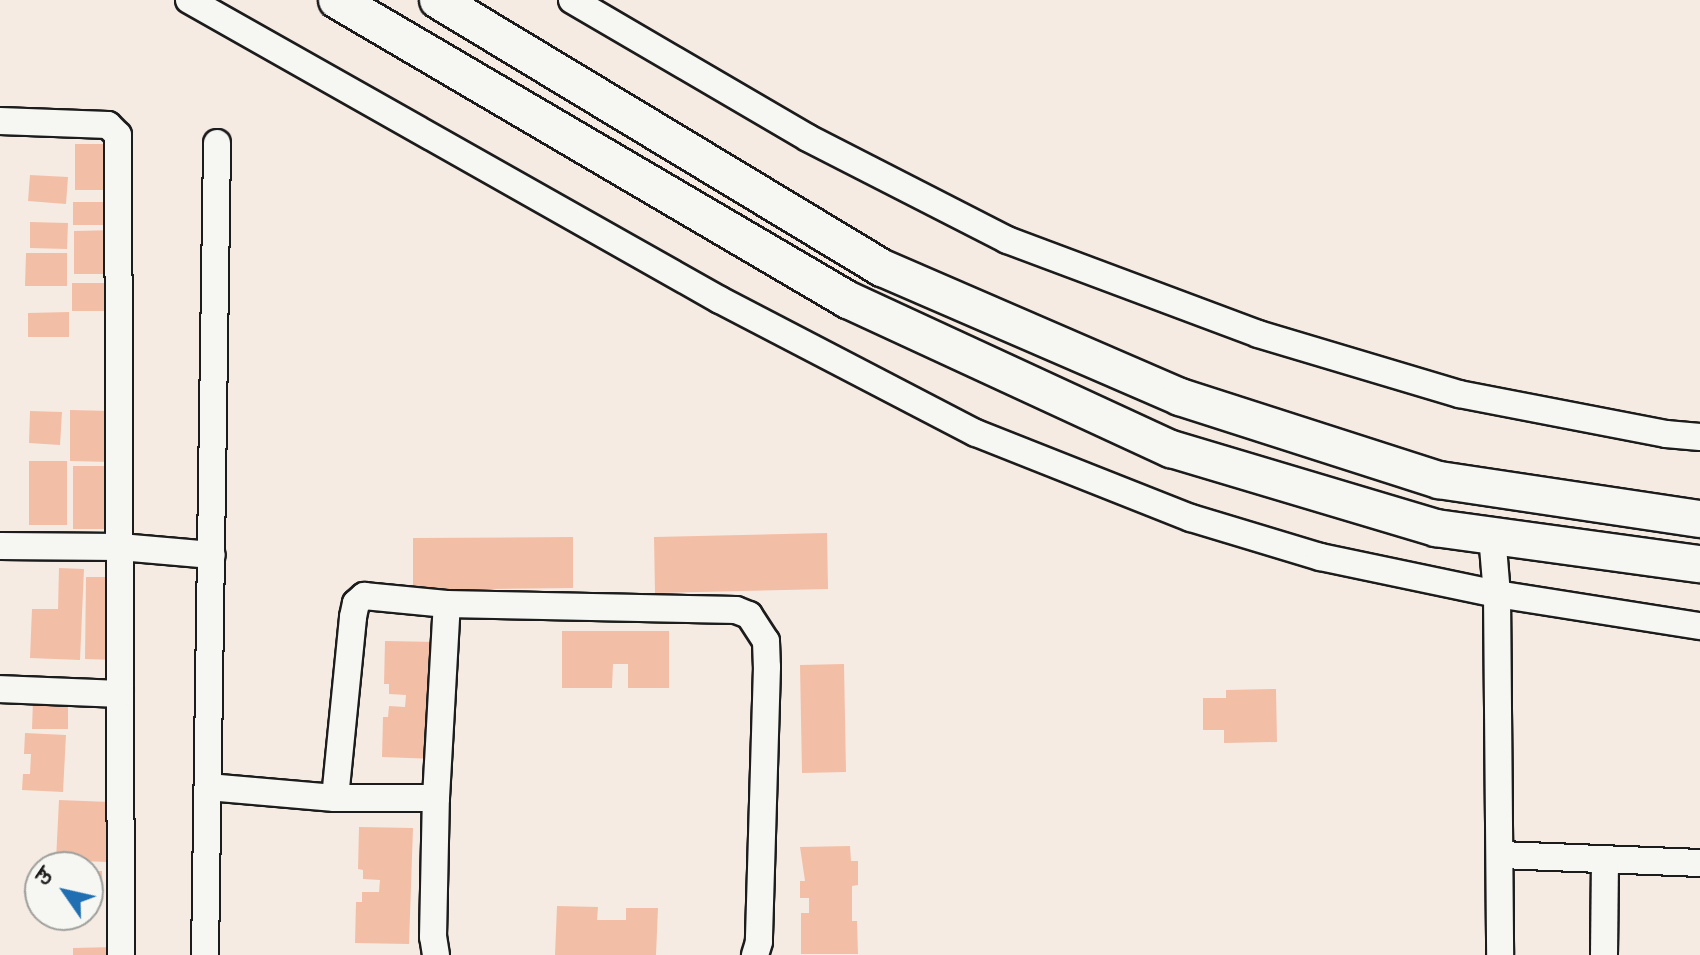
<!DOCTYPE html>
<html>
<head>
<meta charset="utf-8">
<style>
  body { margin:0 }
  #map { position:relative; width:1700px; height:955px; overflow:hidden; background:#f5ebe3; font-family:Kalam,"Playpen Sans Deva",sans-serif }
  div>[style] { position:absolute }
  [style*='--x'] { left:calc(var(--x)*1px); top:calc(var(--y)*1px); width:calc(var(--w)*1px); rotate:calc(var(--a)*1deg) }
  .building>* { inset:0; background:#f3bea6 }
  .roads { filter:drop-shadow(2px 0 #1c1c1c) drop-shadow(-2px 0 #1c1c1c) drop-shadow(0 2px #1c1c1c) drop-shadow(0 -2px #1c1c1c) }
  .street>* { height:26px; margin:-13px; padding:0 13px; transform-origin:13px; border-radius:13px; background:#f6f6f2 }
  .secondary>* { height:36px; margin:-18px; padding:0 18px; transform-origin:18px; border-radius:18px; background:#f6f6f2 }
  span { translate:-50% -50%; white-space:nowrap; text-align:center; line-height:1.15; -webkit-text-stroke:8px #f6f6f2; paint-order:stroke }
  .north { position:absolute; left:24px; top:851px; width:80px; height:80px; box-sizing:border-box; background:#f6f6f2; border:2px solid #9f9f9c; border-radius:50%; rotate:304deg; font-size:22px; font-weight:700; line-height:32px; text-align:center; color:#1c1c1c }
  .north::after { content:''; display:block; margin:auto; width:28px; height:36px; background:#1f6fb2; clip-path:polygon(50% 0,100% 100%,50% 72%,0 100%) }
</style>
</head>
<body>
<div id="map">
  <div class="building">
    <div style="clip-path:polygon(75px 144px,118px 144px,117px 190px,75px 190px)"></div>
    <div style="clip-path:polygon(30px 175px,68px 177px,66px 204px,28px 201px)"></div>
    <div style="clip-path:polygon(73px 202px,114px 202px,114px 225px,73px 225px)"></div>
    <div style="clip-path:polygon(30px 222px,68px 223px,67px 249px,30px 248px)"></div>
    <div style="clip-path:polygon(117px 230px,118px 274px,74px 274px,74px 231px)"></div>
    <div style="clip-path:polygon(26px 253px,67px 253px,67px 286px,25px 286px)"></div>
    <div style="clip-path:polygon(72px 283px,115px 283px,115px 311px,72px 311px)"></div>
    <div style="clip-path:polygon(69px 312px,69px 337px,28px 337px,28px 313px)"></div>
    <div style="clip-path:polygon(70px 410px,111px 411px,111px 462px,70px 461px)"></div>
    <div style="clip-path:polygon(30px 411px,62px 412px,60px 445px,29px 443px)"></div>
    <div style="clip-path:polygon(29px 461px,67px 461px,67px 525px,29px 525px)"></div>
    <div style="clip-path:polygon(73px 466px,111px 466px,111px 529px,73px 529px)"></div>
    <div style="clip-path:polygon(827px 533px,828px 589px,655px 593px,654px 537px)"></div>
    <div style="clip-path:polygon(573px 537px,573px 588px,413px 590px,413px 538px)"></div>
    <div style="clip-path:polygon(59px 568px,84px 569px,80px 660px,30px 658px,32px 609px,58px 609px)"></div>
    <div style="clip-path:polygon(86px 577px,116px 577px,115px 660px,85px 659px)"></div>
    <div style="clip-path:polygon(562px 631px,669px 631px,669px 688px,628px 688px,628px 664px,613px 664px,612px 688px,562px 688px)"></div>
    <div style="clip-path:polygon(385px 641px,439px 642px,435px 759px,382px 757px,383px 717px,388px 717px,389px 706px,405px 707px,406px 695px,389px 694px,389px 684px,384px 684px)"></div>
    <div style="clip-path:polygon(844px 664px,846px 772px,802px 773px,800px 665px)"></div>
    <div style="clip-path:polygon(1276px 689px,1277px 742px,1224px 743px,1224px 730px,1203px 730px,1203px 698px,1226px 698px,1226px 690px)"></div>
    <div style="clip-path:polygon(33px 699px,68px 699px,68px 729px,32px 729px)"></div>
    <div style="clip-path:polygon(25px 733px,66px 735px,63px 792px,22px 790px,23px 774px,30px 774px,31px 754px,24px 754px)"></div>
    <div style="clip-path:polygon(59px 800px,110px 802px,107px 862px,56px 860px)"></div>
    <div style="clip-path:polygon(359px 827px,413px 828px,409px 944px,355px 943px,356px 902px,362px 902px,362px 892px,379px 892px,380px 880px,363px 879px,363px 870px,358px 869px)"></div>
    <div style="clip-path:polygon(850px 846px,851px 861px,858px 861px,858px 885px,852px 886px,852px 921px,857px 921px,858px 954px,801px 954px,801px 913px,809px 913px,809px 898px,800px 898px,800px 881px,805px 881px,800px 847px)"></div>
    <div style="clip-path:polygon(88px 871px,102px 871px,103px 900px,88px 901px)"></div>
    <div style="clip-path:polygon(557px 906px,598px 907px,597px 920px,626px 920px,626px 908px,658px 908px,656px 955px,555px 955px)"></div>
    <div style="clip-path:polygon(115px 947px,115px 955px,73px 955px,73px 948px)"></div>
  </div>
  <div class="roads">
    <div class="street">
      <div style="--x:189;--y:0;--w:610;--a:29.47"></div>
      <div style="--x:720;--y:300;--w:288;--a:27.5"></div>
      <div style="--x:976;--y:433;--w:231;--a:21.6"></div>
      <div style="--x:1191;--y:518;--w:135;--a:16.8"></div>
      <div style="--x:1320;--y:557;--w:181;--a:11.8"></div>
      <div style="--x:1497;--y:594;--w:206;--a:9"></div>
      <div style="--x:572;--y:0;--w:273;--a:30.3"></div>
      <div style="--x:808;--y:138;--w:224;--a:27.1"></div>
      <div style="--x:1007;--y:240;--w:268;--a:20.5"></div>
      <div style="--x:1258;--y:334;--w:210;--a:16.6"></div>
      <div style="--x:1459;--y:394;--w:211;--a:10.9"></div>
      <div style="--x:1666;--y:434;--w:34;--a:5"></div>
      <div style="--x:0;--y:121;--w:108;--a:2.1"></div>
      <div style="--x:108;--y:125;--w:14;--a:45"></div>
      <div style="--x:118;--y:135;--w:820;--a:89.79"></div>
      <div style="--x:1492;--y:535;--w:59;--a:85.2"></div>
      <div style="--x:1497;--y:594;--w:361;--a:89.5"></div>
      <div style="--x:0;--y:546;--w:120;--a:0.5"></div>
      <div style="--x:120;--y:547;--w:92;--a:5"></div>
      <div style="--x:0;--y:689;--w:120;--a:2.4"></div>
      <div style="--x:208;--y:787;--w:127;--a:5"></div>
      <div style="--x:335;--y:798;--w:101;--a:0"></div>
      <div style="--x:335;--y:798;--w:182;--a:-84.3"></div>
      <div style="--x:353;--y:617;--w:14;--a:-78"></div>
      <div style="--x:356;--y:603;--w:11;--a:-41"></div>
      <div style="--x:364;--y:596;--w:83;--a:5.5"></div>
      <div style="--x:447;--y:604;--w:289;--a:1.2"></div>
      <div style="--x:736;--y:610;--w:14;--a:21"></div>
      <div style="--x:749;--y:615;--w:31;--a:57"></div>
      <div style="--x:766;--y:641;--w:26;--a:88"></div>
      <div style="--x:767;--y:667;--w:275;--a:91.7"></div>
      <div style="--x:759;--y:942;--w:14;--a:107"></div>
      <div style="--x:1501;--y:855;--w:199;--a:2.3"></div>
      <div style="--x:205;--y:955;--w:812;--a:-89.15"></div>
      <div style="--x:436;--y:955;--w:18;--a:-99"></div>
      <div style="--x:433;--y:937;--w:139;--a:-88.8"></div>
      <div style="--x:436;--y:798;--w:194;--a:-86.8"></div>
      <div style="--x:1604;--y:955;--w:94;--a:-89.4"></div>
    </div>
    <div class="secondary">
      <div style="--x:337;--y:0;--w:593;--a:30.42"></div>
      <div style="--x:848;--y:300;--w:356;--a:24.8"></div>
      <div style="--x:1171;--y:449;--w:277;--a:16.6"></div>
      <div style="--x:1436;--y:528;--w:266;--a:7.8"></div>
      <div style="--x:438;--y:0;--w:519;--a:31.12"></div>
      <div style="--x:882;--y:268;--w:325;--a:23.4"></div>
      <div style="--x:1180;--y:397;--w:272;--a:17.8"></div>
      <div style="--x:1439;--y:480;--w:264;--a:8.5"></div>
    </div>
  </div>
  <div class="north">उ</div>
</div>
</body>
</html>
